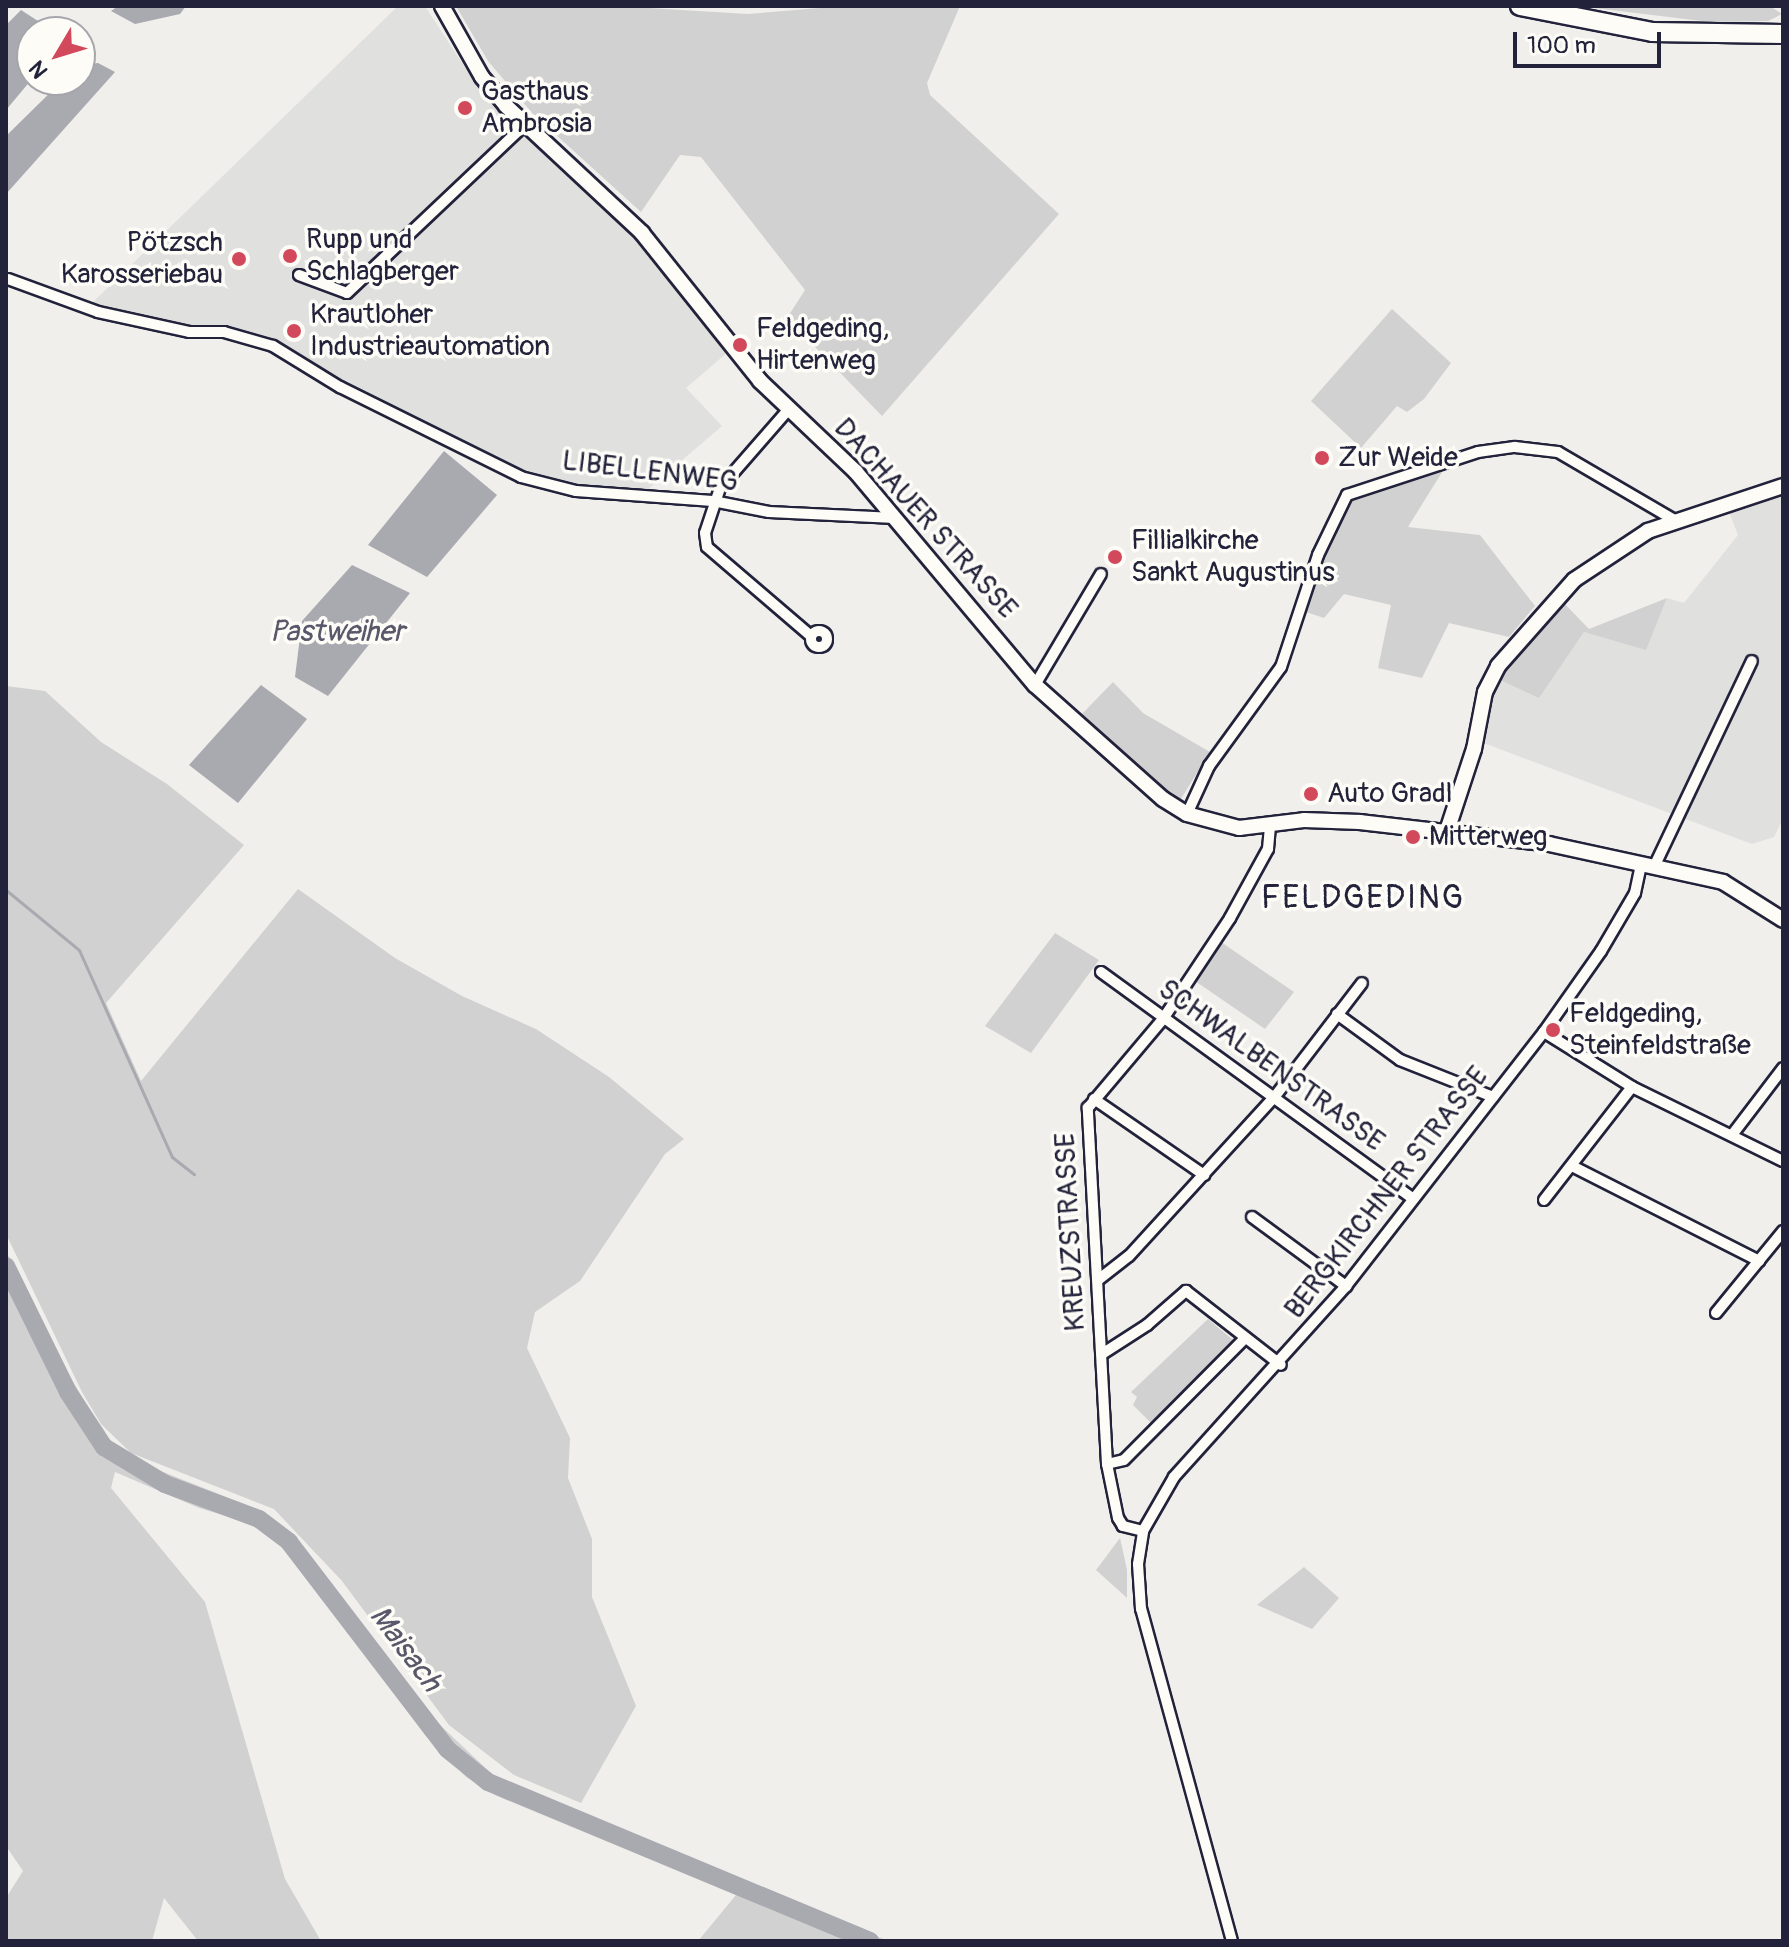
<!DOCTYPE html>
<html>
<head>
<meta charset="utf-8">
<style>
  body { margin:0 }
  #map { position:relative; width:1789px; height:1947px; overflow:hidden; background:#f0efec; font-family:Pangolin,sans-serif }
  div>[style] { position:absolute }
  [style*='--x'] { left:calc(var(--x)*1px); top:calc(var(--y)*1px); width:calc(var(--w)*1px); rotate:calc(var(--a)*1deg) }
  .built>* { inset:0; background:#e0e0df }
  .green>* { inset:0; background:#d2d1d1 }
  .water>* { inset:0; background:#a9a9b0 }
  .stream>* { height:3px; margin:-1.5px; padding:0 1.5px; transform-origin:1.5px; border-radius:1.5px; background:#a9a9b0 }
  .river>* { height:18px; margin:-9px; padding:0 9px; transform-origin:9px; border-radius:9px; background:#a9a9b0 }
  .roads { filter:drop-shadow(2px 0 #22223b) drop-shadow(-2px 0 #22223b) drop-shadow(0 2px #22223b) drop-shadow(0 -2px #22223b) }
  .street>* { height:10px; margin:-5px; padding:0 5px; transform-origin:5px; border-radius:5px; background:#fdfcf7 }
  .street>.ring { margin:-5px; padding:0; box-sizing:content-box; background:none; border:10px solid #fdfcf7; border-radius:50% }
  .secondary>* { height:14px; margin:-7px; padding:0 7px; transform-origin:7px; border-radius:7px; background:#fdfcf7 }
  .highway>* { height:18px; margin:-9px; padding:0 9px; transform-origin:9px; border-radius:9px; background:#fdfcf7 }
  .dots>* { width:22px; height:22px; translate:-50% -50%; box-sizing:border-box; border:4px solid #fdfcf7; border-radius:50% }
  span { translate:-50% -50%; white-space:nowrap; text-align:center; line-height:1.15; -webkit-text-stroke:7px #fdfcf7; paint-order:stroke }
  .poi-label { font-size:28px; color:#22223b }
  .left { translate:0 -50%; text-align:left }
  .right { translate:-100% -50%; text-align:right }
  .street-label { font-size:28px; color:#22223b }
  .water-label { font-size:30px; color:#58586a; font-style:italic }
  .quarter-label { font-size:32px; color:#22223b; letter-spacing:2px }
  .frame { position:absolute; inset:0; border:8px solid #22223b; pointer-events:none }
  .north { position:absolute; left:16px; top:16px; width:80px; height:80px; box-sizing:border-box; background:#fdfcf7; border:2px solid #a5a5ac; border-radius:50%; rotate:232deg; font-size:22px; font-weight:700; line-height:32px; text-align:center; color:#22223b }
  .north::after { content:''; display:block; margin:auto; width:28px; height:36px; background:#d1495b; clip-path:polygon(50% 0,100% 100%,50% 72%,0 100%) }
  .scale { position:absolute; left:1513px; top:32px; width:148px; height:36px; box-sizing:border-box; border:4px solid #22223b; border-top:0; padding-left:10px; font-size:24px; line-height:28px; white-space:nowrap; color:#22223b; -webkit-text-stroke:6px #fdfcf7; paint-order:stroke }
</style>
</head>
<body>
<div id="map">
  <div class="built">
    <div style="clip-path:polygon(398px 6px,425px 6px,475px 83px,635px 235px,729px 351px,686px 388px,722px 426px,645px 492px,577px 490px,523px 474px,341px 383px,275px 344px,188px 330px,92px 303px)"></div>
    <div style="clip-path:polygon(1783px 492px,1783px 819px,1774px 837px,1752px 844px,1481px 742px,1498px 679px,1539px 697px,1584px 632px,1646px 649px,1667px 598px,1684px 603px,1738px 535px,1729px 512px)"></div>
  </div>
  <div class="green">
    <div style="clip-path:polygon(456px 6px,616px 6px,748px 14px,844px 6px,960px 6px,927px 83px,930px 95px,1059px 214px,882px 416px,787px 318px,805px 290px,701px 157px,680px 155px,641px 212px,533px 114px,488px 61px)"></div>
    <div style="clip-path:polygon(1578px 6px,1770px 6px,1782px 14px,1768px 21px,1710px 22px)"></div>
    <div style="clip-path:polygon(1392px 309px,1451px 363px,1424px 399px,1407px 412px,1397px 406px,1361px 448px,1311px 401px)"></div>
    <div style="clip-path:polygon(1444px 469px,1408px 527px,1480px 535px,1535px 606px,1509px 637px,1449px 623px,1422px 678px,1378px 668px,1391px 605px,1344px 594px,1324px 618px,1303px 611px,1319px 553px,1347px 496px)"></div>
    <div style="clip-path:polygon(1667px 598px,1646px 650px,1584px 632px,1539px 698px,1498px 679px,1560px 599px,1589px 629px)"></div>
    <div style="clip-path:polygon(1113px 682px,1143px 713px,1210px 752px,1179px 802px,1078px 718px)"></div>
    <div style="clip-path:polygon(6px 686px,45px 691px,101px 742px,167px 784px,244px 845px,106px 1003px,141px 1081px,298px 889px,395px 958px,462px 996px,536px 1029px,609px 1077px,684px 1139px,665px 1154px,580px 1281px,535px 1312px,527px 1348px,570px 1438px,568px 1478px,592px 1539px,592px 1597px,636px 1706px,581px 1803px,514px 1775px,449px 1725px,342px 1581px,274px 1509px,131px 1453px,101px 1424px,82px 1392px,6px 1234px)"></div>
    <div style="clip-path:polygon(1055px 933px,1099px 960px,1031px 1053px,985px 1026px)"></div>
    <div style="clip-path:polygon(1221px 942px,1294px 992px,1265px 1029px,1195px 981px)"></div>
    <div style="clip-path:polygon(6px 1251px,41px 1326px,105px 1437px,128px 1458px,244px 1504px,288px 1532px,439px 1724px,493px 1775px,888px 1941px,698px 1941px,736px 1895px,497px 1796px,466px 1777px,425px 1735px,291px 1553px,259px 1526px,199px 1508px,115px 1472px,111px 1488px,205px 1602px,285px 1879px,321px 1941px,198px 1941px,164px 1898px,152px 1941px,6px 1941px,6px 1898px,23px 1871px,6px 1846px)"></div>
    <div style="clip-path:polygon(1208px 1319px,1233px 1340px,1151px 1423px,1133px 1405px,1137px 1397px,1131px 1392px)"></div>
    <div style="clip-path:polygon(1120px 1538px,1127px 1570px,1127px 1598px,1096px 1570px)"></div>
    <div style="clip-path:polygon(1304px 1567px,1339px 1598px,1312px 1629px,1257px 1605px)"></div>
  </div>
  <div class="water">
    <div style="clip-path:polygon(118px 6px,186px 6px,180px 14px,135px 24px,111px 11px)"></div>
    <div style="clip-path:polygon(21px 10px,55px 32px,32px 32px,32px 79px,6px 110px,6px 25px)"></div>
    <div style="clip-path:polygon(98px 63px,115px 72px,6px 194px,6px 136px,63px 80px,80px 80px,80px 65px)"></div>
    <div style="clip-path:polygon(444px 451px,497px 495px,427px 577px,368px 545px)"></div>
    <div style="clip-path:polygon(352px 565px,410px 593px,328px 696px,295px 677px,302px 621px)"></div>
    <div style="clip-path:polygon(261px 685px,307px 719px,238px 803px,189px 765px)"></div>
  </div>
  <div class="stream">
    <div style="--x:6;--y:890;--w:94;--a:39.4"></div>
    <div style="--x:79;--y:950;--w:227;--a:65.8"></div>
    <div style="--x:172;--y:1157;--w:28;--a:38"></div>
  </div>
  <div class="river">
    <div style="--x:6;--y:1266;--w:140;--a:63.8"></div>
    <div style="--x:68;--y:1392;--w:66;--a:56.8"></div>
    <div style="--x:104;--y:1447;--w:71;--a:31.2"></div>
    <div style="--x:165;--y:1484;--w:100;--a:20.4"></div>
    <div style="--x:259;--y:1519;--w:38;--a:37"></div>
    <div style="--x:289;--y:1542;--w:260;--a:52.6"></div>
    <div style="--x:447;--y:1749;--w:53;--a:38.8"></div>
    <div style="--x:488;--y:1782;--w:414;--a:22.6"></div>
  </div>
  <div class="roads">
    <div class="street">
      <div style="--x:299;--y:275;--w:51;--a:20.6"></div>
      <div style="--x:347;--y:293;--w:246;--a:-43.4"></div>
      <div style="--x:8;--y:279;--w:96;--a:20.1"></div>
      <div style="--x:98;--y:312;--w:93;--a:12.4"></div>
      <div style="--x:189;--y:332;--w:35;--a:0"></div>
      <div style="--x:224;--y:332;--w:51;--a:15.9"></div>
      <div style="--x:273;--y:346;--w:79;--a:31.5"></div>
      <div style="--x:340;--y:387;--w:202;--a:26.4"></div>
      <div style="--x:521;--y:477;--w:57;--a:14.3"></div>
      <div style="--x:576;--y:491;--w:137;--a:4.2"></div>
      <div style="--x:713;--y:501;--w:57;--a:11.1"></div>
      <div style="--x:769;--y:512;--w:126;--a:2.7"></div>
      <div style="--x:788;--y:410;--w:103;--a:131.1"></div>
      <div style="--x:720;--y:488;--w:47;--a:108.4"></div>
      <div style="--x:705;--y:533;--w:14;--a:82"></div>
      <div style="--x:707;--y:547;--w:137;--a:40.6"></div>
      <div class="ring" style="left:811px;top:631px;width:6px;height:6px"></div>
      <div style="--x:1035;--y:685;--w:129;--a:-59.3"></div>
      <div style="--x:1187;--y:814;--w:53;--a:-65.4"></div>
      <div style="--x:1209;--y:766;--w:122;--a:-54"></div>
      <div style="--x:1281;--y:667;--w:118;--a:-71.7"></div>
      <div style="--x:1318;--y:555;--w:67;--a:-64.2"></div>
      <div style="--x:1347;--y:495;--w:138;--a:-18.2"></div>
      <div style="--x:1478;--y:452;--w:37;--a:-8"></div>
      <div style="--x:1515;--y:447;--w:43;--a:6.6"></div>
      <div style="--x:1558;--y:452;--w:139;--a:30.3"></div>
      <div style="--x:1654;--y:867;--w:228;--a:-64.6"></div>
      <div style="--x:1101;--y:972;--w:386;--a:36"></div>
      <div style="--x:1337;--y:1014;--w:78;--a:36.1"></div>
      <div style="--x:1400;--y:1060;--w:100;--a:21.7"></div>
      <div style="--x:1544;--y:1032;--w:104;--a:32"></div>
      <div style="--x:1632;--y:1087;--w:168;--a:26.1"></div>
      <div style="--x:1094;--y:1099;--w:134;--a:34.6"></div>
      <div style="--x:1732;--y:1135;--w:84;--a:-52.7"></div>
      <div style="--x:1572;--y:1166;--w:210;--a:26.9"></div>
      <div style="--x:1544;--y:1200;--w:143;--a:-52.1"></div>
      <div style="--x:1252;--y:1217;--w:117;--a:36.3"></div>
      <div style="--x:1098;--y:1280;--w:39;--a:-38"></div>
      <div style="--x:1129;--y:1256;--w:218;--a:-47.6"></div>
      <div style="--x:1276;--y:1095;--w:141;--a:-52.5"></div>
      <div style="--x:1716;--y:1313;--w:106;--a:-50.7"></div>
      <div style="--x:1102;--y:1354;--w:54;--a:-32.8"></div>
      <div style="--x:1147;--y:1325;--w:52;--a:-41.1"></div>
      <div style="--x:1186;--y:1291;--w:120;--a:37.9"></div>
      <div style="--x:1107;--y:1464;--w:17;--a:-13"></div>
      <div style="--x:1124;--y:1460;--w:172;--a:-45.2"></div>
      <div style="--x:1143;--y:1531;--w:21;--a:-166"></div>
      <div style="--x:1123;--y:1526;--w:9;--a:-122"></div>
      <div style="--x:1118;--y:1518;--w:55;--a:-101.5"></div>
      <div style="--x:1107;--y:1464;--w:357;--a:-93.1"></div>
      <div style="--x:1088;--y:1108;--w:116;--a:-49.9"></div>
      <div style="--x:1163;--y:1019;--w:121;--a:-56.4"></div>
      <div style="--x:1230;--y:918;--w:79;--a:-61.2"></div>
      <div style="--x:1268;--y:849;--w:24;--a:-85"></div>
      <div style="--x:1232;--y:1941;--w:344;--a:-105.3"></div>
      <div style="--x:1141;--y:1609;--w:45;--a:-93.8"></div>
      <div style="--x:1138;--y:1564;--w:33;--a:-81"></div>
      <div style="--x:1143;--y:1531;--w:62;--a:-60.1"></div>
      <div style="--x:1174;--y:1477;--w:257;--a:-48"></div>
      <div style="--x:1346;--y:1286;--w:322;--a:-52.1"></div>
      <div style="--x:1544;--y:1032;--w:99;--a:-54.9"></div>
      <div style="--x:1601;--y:951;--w:67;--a:-59.6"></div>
      <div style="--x:1635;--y:893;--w:29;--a:-78"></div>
    </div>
    <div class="secondary">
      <div style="--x:442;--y:6;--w:81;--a:60.6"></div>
      <div style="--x:482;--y:77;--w:38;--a:50"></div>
      <div style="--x:506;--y:106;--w:186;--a:43"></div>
      <div style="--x:642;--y:233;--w:189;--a:51.4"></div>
      <div style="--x:760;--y:381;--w:132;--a:43.5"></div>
      <div style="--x:856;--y:472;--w:278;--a:50"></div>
      <div style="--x:1035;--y:685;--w:171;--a:41.7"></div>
      <div style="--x:1163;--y:799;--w:28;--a:32"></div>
      <div style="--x:1187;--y:814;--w:54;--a:15.1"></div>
      <div style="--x:1239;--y:828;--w:65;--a:-7"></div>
      <div style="--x:1304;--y:820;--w:56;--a:2"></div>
      <div style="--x:1360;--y:822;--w:190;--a:6.6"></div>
      <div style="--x:1549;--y:844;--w:178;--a:12.3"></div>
      <div style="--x:1723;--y:882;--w:71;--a:32.3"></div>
      <div style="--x:1447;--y:831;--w:86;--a:-71.8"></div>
      <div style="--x:1474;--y:749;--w:58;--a:-79.1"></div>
      <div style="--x:1485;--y:692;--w:29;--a:-63"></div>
      <div style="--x:1498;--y:666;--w:115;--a:-48.5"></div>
      <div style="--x:1574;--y:580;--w:89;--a:-33.5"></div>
      <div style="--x:1648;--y:531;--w:142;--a:-18.4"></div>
    </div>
    <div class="highway">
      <div style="--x:1520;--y:6;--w:135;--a:11.1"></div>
      <div style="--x:1652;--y:32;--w:131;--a:0.9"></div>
    </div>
  </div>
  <div class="dots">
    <div style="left:465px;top:108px;background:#d1495b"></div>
    <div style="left:290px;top:256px;background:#d1495b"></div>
    <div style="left:239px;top:259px;background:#d1495b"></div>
    <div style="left:294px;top:331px;background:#d1495b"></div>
    <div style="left:740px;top:345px;background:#d1495b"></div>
    <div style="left:1322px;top:458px;background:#d1495b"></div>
    <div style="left:1115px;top:557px;background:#d1495b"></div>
    <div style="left:1311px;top:794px;background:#d1495b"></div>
    <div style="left:1413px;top:837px;background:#d1495b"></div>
    <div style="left:1553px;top:1030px;background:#d1495b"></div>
  </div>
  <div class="poi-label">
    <span class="left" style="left:481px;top:108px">Gasthaus<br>Ambrosia</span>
    <span class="left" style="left:306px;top:256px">Rupp und<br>Schlagberger</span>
    <span class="right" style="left:223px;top:259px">Pötzsch<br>Karosseriebau</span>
    <span class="left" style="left:310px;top:331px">Krautloher<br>Industrieautomation</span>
    <span class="left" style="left:756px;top:345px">Feldgeding,<br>Hirtenweg</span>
    <span class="left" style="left:1338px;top:458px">Zur Weide</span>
    <span class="left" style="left:1131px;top:557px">Fillialkirche<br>Sankt Augustinus</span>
    <span class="left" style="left:1327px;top:794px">Auto Gradl</span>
    <span class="left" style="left:1429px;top:837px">Mitterweg</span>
    <span class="left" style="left:1569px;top:1030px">Feldgeding,<br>Steinfeldstraße</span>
  </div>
  <div class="street-label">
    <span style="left:650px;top:472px;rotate:7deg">LIBELLENWEG</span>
    <span style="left:925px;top:519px;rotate:48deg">DACHAUER STRASSE</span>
    <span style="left:1271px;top:1066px;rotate:36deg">SCHWALBENSTRASSE</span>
    <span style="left:1387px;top:1193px;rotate:-52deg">BERGKIRCHNER STRASSE</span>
    <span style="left:1071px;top:1232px;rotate:-93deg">KREUZSTRASSE</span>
  </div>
  <div class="water-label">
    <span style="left:337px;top:632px">Pastweiher</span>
    <span style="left:405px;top:1649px;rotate:53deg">Maisach</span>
  </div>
  <div class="quarter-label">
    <span style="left:1363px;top:898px">FELDGEDING</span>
  </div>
  <div class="frame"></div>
  <div class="north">N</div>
  <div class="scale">100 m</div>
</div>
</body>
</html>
